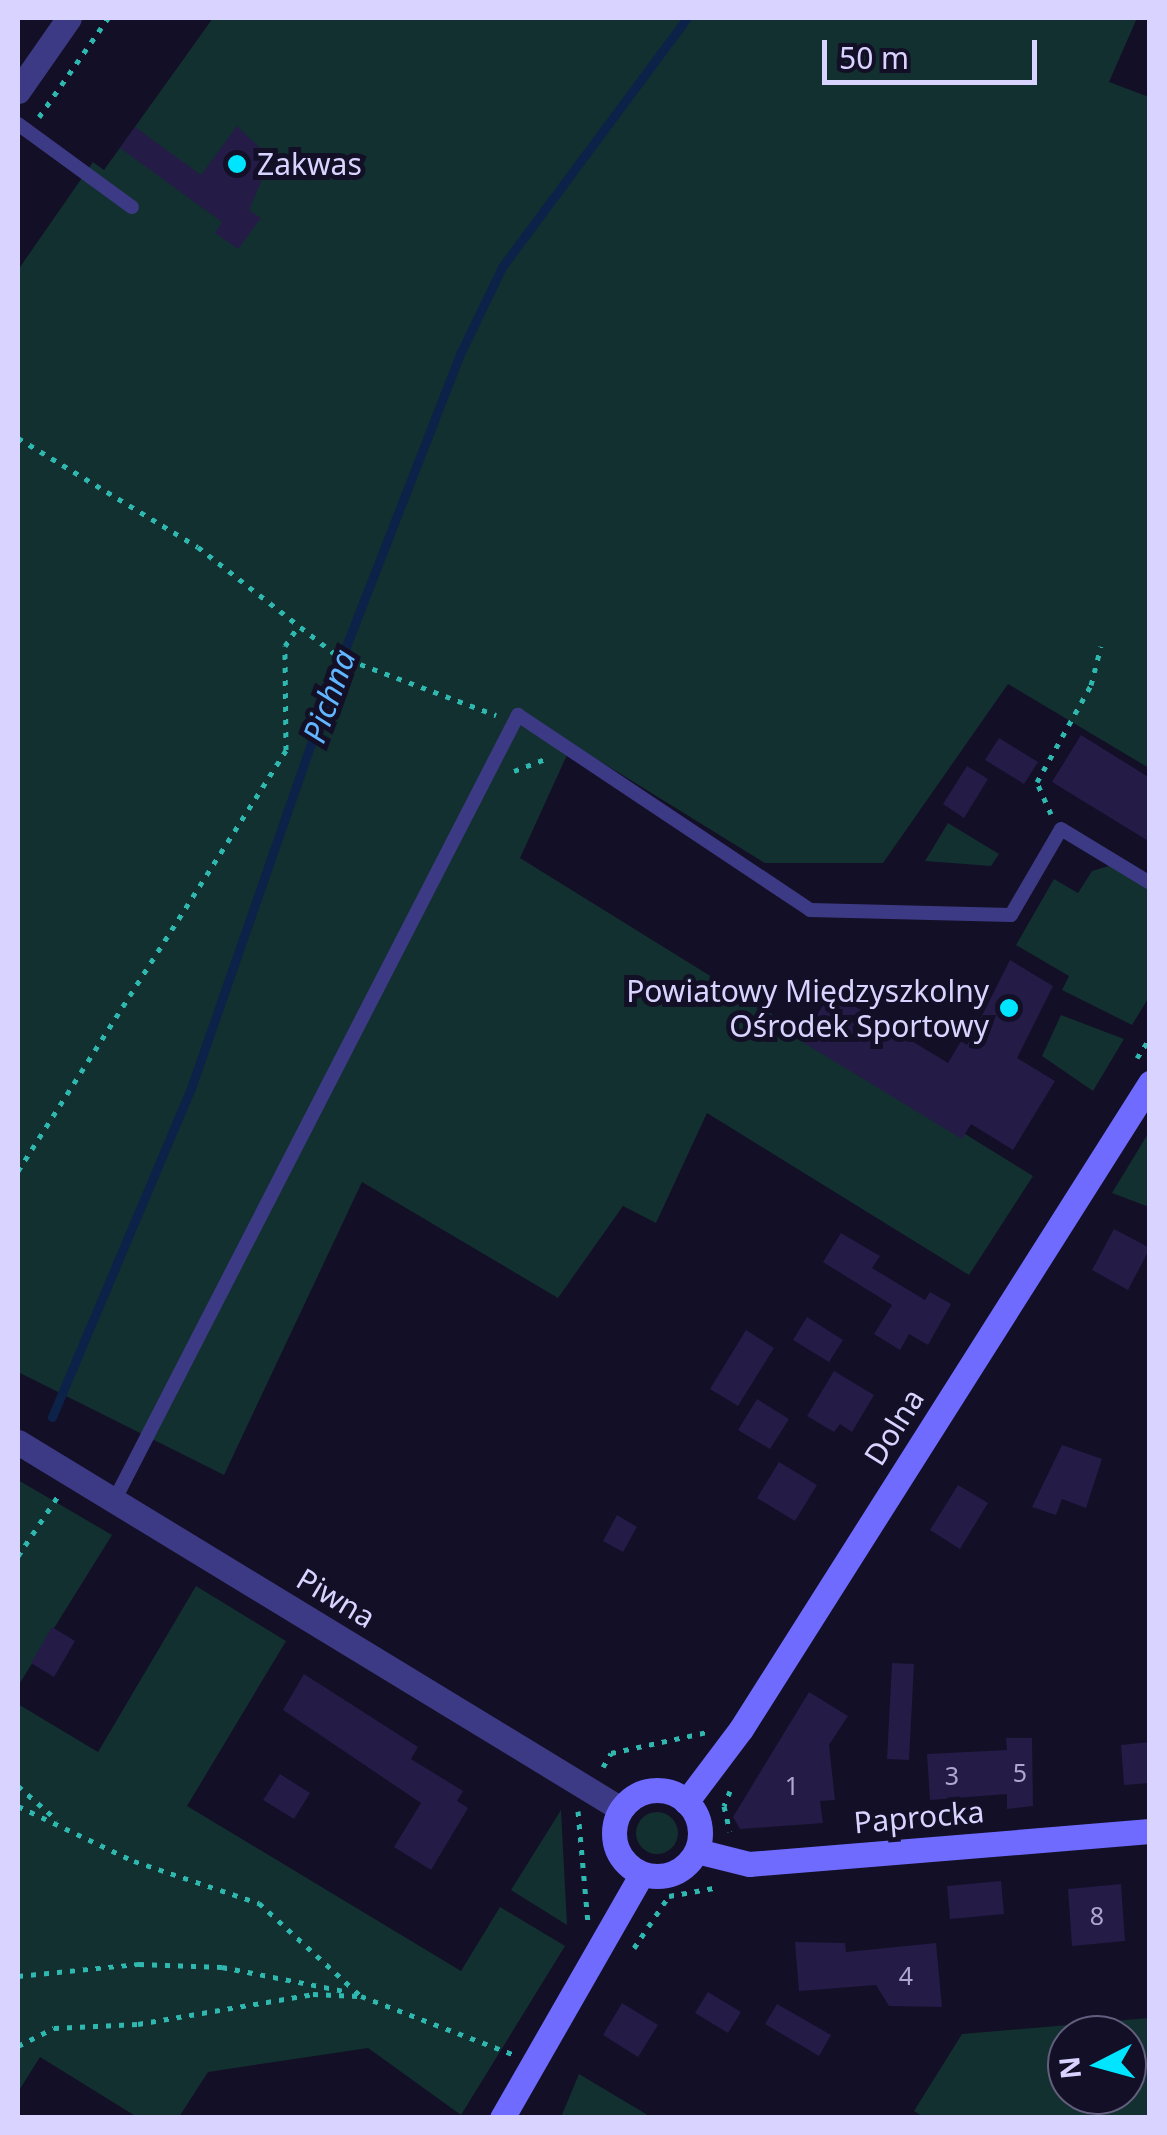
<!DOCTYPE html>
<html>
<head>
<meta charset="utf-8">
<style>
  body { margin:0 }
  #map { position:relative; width:1167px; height:2135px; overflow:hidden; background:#130f26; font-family:"Noto Sans",sans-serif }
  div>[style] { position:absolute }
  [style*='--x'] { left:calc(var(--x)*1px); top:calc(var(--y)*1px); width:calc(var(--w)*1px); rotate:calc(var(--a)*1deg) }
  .green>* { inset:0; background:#12302f }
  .round { border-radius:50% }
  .stream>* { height:9px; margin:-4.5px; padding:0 4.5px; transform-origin:4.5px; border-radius:4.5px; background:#0c2248 }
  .building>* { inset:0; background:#241b47 }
  .path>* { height:5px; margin-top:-2.5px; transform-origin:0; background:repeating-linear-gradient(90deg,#2fb8b0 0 5px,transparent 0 13px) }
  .lane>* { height:14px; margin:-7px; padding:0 7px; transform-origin:7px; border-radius:7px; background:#3d3a85 }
  .street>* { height:25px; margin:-12.5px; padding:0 12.5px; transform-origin:12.5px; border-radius:12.5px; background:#3d3a85 }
  .secondary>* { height:25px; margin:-12.5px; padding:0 12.5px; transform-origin:12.5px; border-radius:12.5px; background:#6f6bff }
  .secondary>.ring { margin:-12.5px; padding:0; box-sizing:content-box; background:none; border:25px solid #6f6bff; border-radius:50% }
  .dots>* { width:28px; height:28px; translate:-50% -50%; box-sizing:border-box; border:5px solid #130f26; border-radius:50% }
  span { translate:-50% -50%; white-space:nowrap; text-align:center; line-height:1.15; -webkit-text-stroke:10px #130f26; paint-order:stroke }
  .number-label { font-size:25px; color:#aca6d1 }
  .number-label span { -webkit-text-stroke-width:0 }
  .poi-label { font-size:30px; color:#d9d4ff }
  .left { translate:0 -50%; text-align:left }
  .right { translate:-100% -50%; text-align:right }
  .street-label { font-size:30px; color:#d9d4ff }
  .water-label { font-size:32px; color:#62b6ff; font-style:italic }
  .frame { position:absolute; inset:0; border:20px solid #d9d4ff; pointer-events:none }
  .north { position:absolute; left:1047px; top:2015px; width:100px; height:100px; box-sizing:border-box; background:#130f26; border:2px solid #625e7d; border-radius:50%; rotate:264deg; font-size:28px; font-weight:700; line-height:40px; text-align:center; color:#d9d4ff }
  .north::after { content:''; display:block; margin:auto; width:35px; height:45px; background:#00e5ff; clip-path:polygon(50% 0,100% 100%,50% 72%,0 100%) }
  .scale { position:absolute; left:822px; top:40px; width:215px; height:45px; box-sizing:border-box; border:5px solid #d9d4ff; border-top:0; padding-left:12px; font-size:30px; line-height:35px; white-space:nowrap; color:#d9d4ff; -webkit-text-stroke:8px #130f26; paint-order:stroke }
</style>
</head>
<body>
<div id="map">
  <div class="green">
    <div style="clip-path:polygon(213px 18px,1137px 18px,1109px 82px,1149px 97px,1149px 768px,1008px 684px,883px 863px,765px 863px,572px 744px,520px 858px,1033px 1176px,969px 1275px,707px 1113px,656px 1223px,623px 1206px,558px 1298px,362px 1182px,224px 1475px,18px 1372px,18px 270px,93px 162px,104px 170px)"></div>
    <div style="clip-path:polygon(948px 823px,999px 854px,991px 866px,925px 861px)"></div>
    <div style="clip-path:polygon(1109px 866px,1149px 889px,1149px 997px,1132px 1025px,1062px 990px,1069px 976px,1016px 945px,1054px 879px,1078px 893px,1092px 871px)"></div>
    <div style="clip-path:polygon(1061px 1015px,1124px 1039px,1093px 1091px,1042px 1056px)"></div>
    <div style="clip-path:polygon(1149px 1132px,1149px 1207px,1112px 1193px)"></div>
    <div style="clip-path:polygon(18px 1480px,112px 1535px,18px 1686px)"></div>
    <div style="clip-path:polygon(196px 1586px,286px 1641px,187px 1806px,461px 1971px,500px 1907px,565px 1946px,461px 2115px,368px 2048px,208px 2072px,179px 2117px,137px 2117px,40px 2057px,18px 2092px,18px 1704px,98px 1752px)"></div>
    <div style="clip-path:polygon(561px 1810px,567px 1925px,511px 1890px)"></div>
    <div class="round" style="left:636px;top:1812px;width:42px;height:42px"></div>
    <div style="clip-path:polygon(evenodd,1149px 2018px,1149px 2117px,925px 2118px,914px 2111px,962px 2034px,1149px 2018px,1067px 2035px,1127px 2035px,1127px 2095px,1067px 2095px,1067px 2035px)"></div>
    <div style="clip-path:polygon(579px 2074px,651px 2117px,561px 2117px)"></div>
  </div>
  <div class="stream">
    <div style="--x:52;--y:1417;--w:354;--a:-67.1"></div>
    <div style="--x:190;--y:1091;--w:449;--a:-70.8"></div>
    <div style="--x:338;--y:667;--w:338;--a:-68.7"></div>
    <div style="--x:461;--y:352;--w:94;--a:-64.2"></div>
    <div style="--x:502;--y:267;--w:310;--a:-53.4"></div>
  </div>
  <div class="building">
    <div style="clip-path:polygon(237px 126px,271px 158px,249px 210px,261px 218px,238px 249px,215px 233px,222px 222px,120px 148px,135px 127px,201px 175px)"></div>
    <div style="clip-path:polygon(1081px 735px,1150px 778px,1150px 842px,1052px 782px)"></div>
    <div style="clip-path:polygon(999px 738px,1038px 762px,1024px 784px,985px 760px)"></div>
    <div style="clip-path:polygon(967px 766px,988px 779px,964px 818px,943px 804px)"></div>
    <div style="clip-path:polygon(1010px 960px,1053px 986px,1017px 1058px,1055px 1081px,1013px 1150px,971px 1124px,962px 1139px,801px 1041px,831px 992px,948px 1063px,961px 1041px,967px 1045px)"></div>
    <div style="clip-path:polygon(1114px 1229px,1150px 1248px,1128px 1290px,1092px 1270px)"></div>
    <div style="clip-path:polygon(841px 1233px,880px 1256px,872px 1268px,925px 1300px,930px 1292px,951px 1304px,928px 1345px,909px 1334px,900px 1350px,874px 1334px,892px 1305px,823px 1262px)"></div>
    <div style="clip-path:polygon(807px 1317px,843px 1340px,829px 1362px,793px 1340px)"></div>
    <div style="clip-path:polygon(746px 1330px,774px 1348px,738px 1406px,710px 1389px)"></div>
    <div style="clip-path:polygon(834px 1371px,874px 1395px,852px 1432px,840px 1424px,834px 1432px,807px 1416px)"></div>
    <div style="clip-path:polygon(757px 1399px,789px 1419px,770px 1449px,738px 1430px)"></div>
    <div style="clip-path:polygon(1062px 1445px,1102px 1459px,1086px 1508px,1062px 1499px,1056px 1515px,1032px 1507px)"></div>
    <div style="clip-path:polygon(779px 1462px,817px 1485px,795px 1521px,757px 1498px)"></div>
    <div style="clip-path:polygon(958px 1485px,988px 1503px,960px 1549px,930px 1530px)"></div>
    <div style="clip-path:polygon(617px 1515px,637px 1527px,623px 1552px,603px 1541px)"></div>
    <div style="clip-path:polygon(52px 1627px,75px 1641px,54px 1677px,31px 1663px)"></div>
    <div style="clip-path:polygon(892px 1663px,914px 1664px,909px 1760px,887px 1759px)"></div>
    <div style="clip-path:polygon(304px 1674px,418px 1747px,411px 1759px,463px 1791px,457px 1801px,468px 1808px,431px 1870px,394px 1847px,421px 1803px,283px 1710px)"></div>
    <div style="clip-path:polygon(809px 1692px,848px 1716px,829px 1745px,835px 1800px,820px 1801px,823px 1823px,740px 1829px,733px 1817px)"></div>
    <div style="clip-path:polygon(1006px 1738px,1032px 1738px,1033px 1806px,1007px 1809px,1007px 1794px,930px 1800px,927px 1754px,1007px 1750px)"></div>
    <div style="clip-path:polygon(1150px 1742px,1150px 1783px,1124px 1785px,1121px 1745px)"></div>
    <div style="clip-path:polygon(280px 1774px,310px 1793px,294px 1819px,263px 1800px)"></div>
    <div style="clip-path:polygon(1001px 1881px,1004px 1914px,950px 1919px,947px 1886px)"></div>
    <div style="clip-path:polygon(1121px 1884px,1125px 1941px,1072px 1946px,1068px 1889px)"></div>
    <div style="clip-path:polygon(795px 1942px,845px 1943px,846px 1952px,936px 1943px,942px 2007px,889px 2006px,876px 1985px,799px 1991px)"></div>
    <div style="clip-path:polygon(708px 1992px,741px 2012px,728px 2033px,695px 2013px)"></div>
    <div style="clip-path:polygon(622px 2003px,658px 2025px,638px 2057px,603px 2035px)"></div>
    <div style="clip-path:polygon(777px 2004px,831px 2035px,819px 2056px,765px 2024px)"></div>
  </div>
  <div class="path">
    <div style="--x:39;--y:117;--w:121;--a:-55.1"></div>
    <div style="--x:18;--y:438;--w:210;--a:31.2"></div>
    <div style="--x:198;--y:547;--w:175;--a:38"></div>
    <div style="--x:336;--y:655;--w:171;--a:20.6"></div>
    <div style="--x:514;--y:771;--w:33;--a:-21"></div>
    <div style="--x:1051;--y:814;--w:35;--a:-114"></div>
    <div style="--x:1037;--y:782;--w:111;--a:-60.9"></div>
    <div style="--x:1091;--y:685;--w:40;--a:-75.6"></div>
    <div style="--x:1137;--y:1058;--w:24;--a:-57"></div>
    <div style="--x:18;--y:1171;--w:499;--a:-57.5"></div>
    <div style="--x:286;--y:750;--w:104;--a:-90.6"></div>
    <div style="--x:285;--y:646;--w:22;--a:-56"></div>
    <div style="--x:18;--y:1556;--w:72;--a:-56.3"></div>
    <div style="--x:603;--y:1767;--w:16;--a:-60"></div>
    <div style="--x:611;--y:1753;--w:98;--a:-12.3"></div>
    <div style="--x:18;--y:1786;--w:52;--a:41.1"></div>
    <div style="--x:730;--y:1791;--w:16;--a:112"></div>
    <div style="--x:724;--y:1806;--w:26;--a:77"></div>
    <div style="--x:18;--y:1806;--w:128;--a:25.4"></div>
    <div style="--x:134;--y:1861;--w:132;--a:18.6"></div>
    <div style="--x:259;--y:1903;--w:138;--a:42.4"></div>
    <div style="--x:361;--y:1996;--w:162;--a:21"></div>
    <div style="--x:578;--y:1811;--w:111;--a:84.9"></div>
    <div style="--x:634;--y:1948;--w:63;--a:-56.1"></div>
    <div style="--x:669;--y:1896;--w:51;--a:-10.2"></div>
    <div style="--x:18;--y:1976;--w:122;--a:-5.7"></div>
    <div style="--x:139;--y:1964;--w:83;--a:2.1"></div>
    <div style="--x:222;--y:1967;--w:129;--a:11.1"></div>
    <div style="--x:18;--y:2046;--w:40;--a:-26.6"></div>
    <div style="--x:54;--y:2028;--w:84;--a:-2.7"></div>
    <div style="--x:138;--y:2024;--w:178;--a:-9.7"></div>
    <div style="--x:313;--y:1994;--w:45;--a:2.5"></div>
  </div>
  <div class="lane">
    <div style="--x:18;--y:124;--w:141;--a:36.1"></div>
    <div style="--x:114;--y:1501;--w:884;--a:-62.8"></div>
    <div style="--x:518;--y:715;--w:351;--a:33.7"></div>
    <div style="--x:810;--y:910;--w:201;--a:1.4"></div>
    <div style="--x:1011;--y:915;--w:99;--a:-59.8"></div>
    <div style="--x:1061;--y:829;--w:104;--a:31.2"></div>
  </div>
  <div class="street">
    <div style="--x:18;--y:91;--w:89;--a:-55.1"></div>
    <div style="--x:18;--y:1442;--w:706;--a:31.33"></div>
  </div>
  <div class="secondary">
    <div class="ring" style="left:614px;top:1790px;width:61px;height:61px"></div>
    <div style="--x:686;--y:1802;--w:91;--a:-53"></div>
    <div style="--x:741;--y:1729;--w:765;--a:-57.66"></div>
    <div style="--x:697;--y:1851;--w:54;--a:14"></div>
    <div style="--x:749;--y:1864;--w:402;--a:-4.7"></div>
    <div style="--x:502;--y:2118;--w:281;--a:-60.2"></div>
  </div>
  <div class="dots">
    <div style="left:237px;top:164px;background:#00e5ff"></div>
    <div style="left:1009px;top:1008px;background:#00e5ff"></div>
  </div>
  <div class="number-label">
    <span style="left:1020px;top:1772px">5</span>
    <span style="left:952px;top:1775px">3</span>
    <span style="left:792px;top:1785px">1</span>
    <span style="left:1097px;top:1915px">8</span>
    <span style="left:906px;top:1975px">4</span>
  </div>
  <div class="poi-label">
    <span class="left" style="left:257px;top:164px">Zakwas</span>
    <span class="right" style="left:989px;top:1008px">Powiatowy Międzyszkolny<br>Ośrodek Sportowy</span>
  </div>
  <div class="street-label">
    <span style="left:894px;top:1427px;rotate:-58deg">Dolna</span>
    <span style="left:336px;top:1598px;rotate:31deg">Piwna</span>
    <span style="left:919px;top:1817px;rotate:-5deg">Paprocka</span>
  </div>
  <div class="water-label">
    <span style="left:329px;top:696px;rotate:-70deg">Pichna</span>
  </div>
  <div class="frame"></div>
  <div class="north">N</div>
  <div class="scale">50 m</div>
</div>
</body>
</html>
